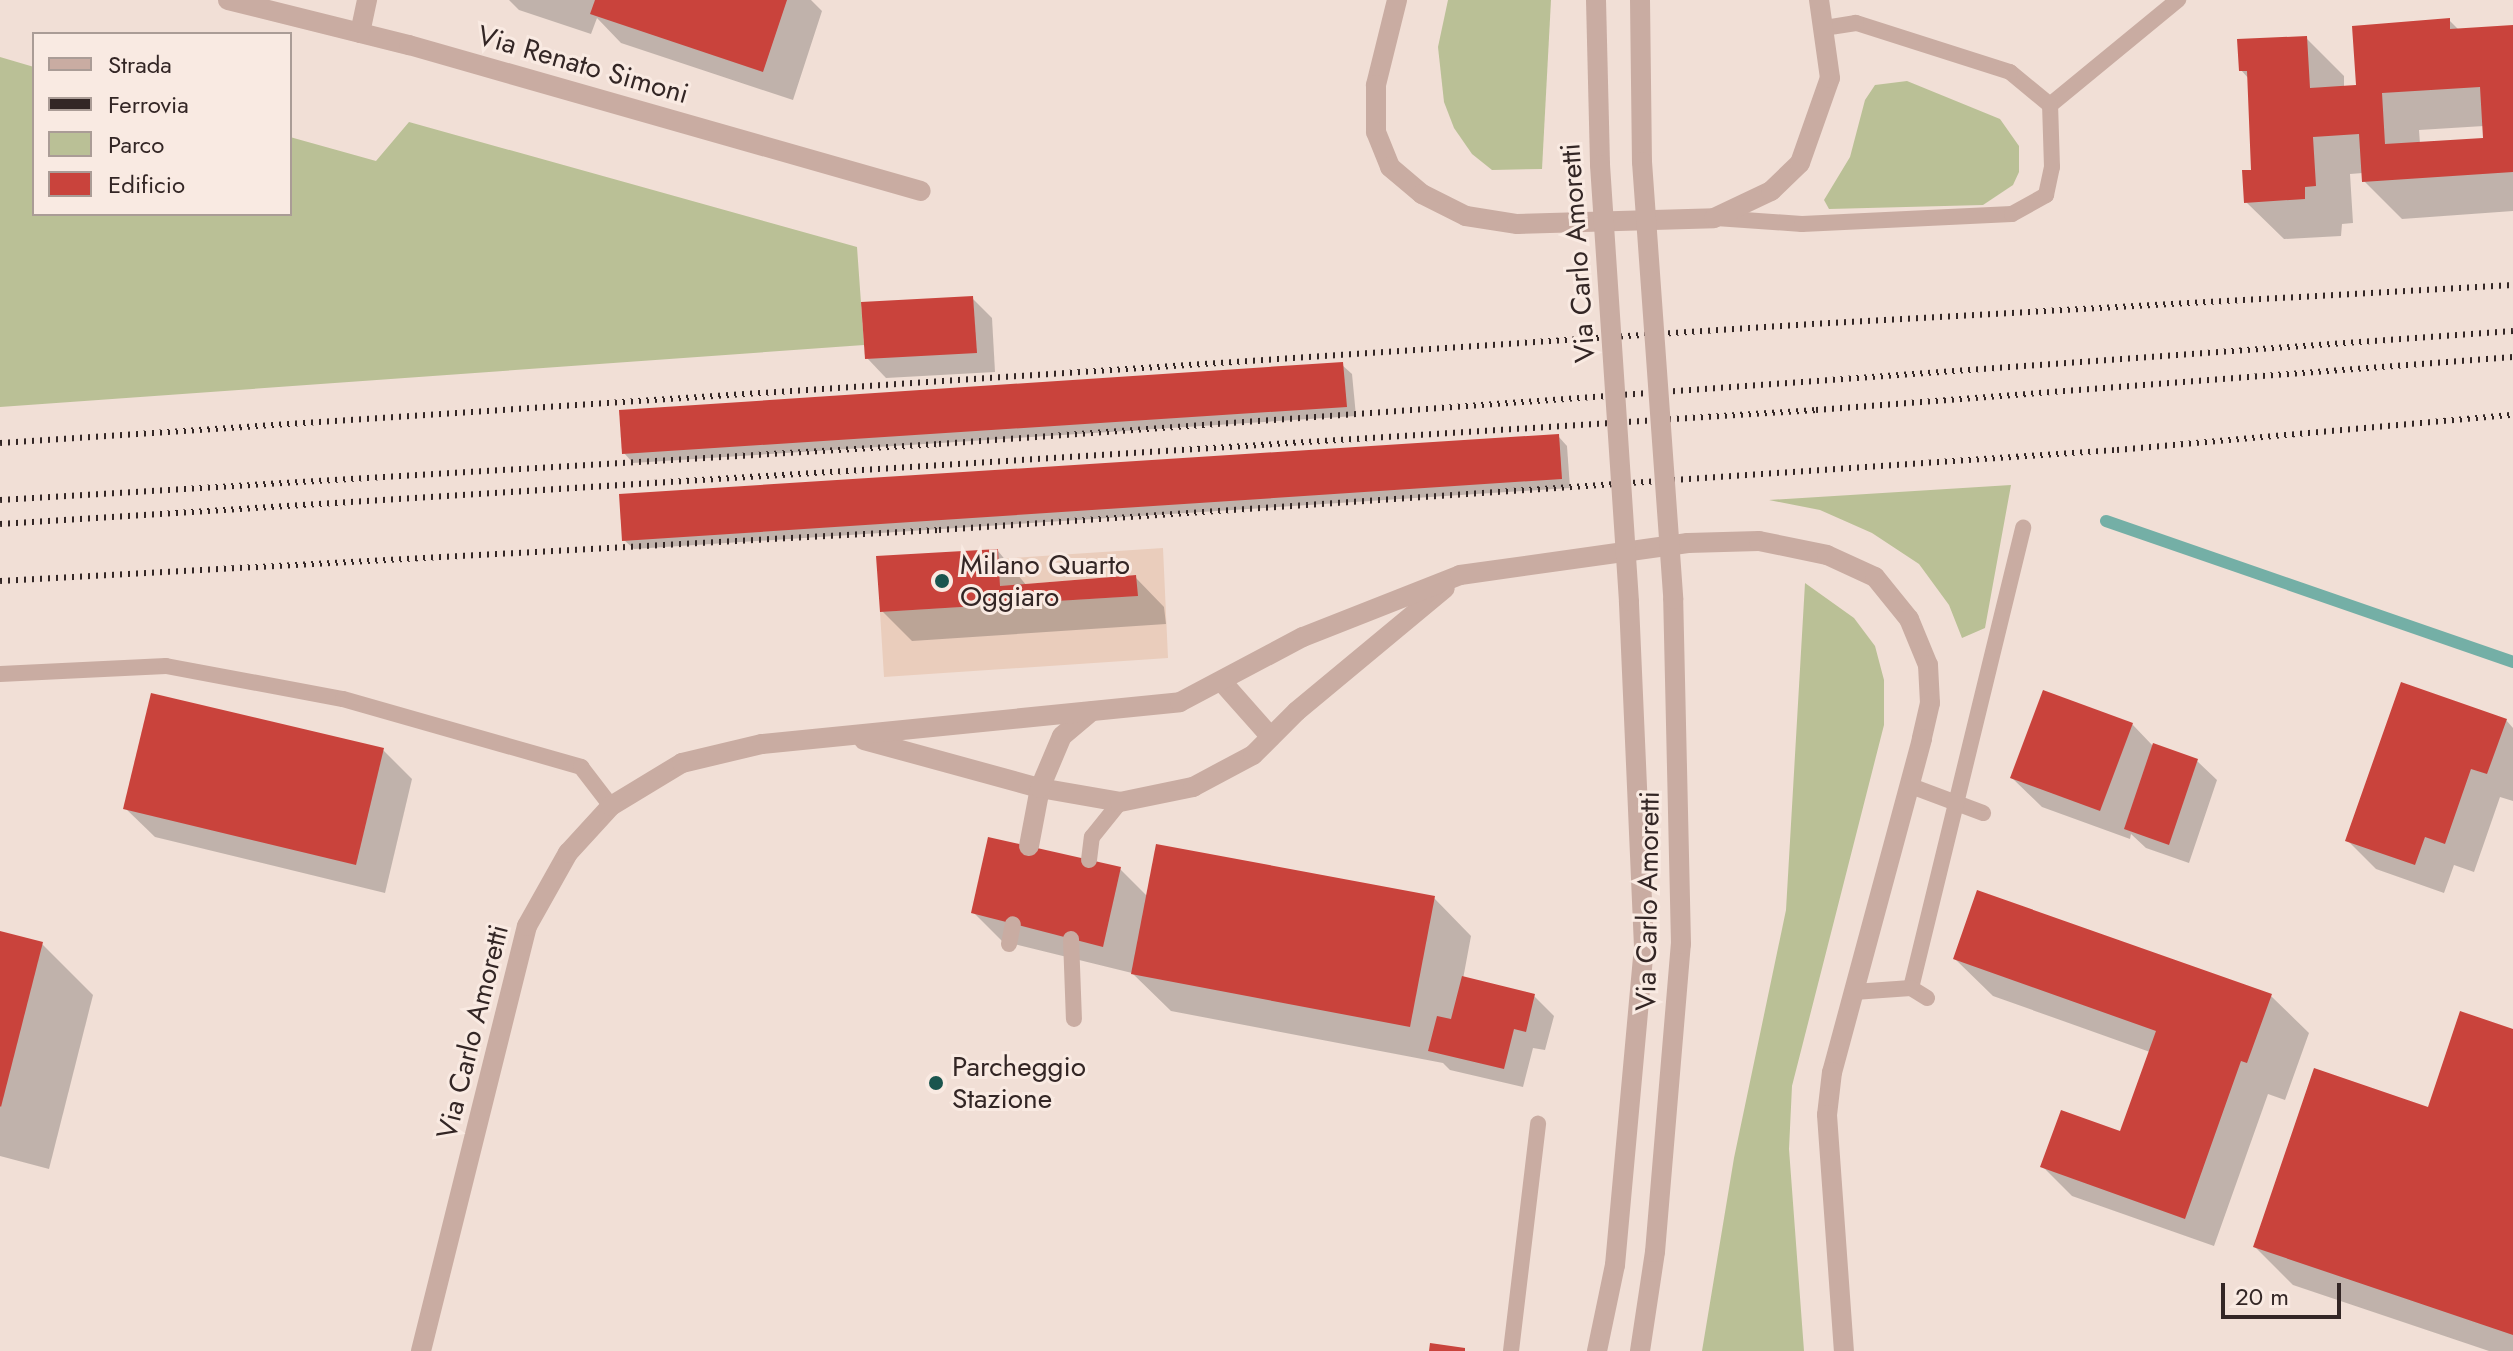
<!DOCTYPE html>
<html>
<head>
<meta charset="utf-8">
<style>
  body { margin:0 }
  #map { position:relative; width:2513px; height:1351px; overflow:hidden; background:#f1dfd6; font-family:Jost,sans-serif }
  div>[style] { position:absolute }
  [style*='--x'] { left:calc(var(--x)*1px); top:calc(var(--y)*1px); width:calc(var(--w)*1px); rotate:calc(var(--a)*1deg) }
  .green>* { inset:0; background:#bac096 }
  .plaza>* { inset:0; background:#eacdbc }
  .shadow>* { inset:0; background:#0003 }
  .stream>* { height:12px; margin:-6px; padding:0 6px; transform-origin:6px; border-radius:6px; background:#74afa6 }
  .building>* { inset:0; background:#c9433c }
  .service>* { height:16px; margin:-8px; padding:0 8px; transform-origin:8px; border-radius:8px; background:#c9aca2 }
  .minor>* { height:20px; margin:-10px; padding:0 10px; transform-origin:10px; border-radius:10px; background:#c9aca2 }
  .tertiary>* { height:20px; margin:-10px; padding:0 10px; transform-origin:10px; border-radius:10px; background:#c9aca2 }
  .rail>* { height:6px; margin-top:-3px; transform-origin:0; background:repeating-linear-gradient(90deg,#332625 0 2px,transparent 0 8px) }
  .tertiary-bridge>* { height:20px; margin:-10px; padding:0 10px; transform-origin:10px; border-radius:10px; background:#c9aca2 }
  .dots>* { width:22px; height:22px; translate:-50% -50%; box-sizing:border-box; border:4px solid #f9eae2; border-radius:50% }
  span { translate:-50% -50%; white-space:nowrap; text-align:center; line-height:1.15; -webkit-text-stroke:6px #f9eae2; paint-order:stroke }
  .street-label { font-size:28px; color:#332625 }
  .poi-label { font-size:28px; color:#332625 }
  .left { translate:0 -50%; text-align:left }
  .legend { position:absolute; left:32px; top:32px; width:260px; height:184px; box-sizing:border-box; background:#f9eae2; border:2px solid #aa9c96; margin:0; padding:10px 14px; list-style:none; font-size:24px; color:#332625 }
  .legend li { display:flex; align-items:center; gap:16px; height:40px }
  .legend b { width:40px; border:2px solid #aa9c96 }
  .scale { position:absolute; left:2221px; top:1283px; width:120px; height:36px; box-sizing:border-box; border:4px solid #332625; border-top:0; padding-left:10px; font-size:24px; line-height:28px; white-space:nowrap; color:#332625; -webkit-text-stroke:6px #f9eae2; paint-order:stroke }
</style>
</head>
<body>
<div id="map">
  <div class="green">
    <div style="clip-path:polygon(1448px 0,1551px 0,1542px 169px,1492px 170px,1472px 154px,1454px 128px,1444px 102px,1438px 47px)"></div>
    <div style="clip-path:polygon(0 57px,34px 67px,34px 214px,290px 214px,290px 137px,376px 161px,409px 122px,857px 247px,864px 345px,0 407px)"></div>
    <div style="clip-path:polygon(1907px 81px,2000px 119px,2019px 146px,2019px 172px,2013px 185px,1983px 205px,1829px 209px,1824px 200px,1850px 157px,1865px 100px,1875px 85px)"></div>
    <div style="clip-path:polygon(2011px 485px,1985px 628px,1962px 638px,1949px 605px,1919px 564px,1872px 533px,1820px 510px,1769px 500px)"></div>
    <div style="clip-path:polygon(1805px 583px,1854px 618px,1875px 646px,1884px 680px,1884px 725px,1792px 1086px,1789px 1149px,1804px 1351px,1702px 1351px,1734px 1158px,1786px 910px)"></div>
  </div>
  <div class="plaza">
    <div style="clip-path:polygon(1163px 548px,1168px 658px,884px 677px,880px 612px,1137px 596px,1135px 575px,1000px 586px,999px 559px)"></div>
  </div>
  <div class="shadow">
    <div style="clip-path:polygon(509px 0,811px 0,822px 11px,793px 100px,621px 43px,597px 18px,591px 34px,519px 10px)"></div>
    <div style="clip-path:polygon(evenodd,2449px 20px,2459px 30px,2513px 27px,2513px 211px,2402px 219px,2364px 181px,2363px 173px,2350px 174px,2353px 223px,2342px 224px,2341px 236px,2284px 239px,2246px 202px,2253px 172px,2249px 79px,2241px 70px,2306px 38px,2344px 76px,2344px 88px,2358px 87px,2449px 20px,2484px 126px,2485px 140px,2420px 144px,2419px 130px,2484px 126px)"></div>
    <div style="clip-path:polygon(972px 298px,992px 318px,995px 372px,886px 378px,867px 358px)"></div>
    <div style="clip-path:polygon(1342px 365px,1352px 374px,1356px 416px,633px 463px,624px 453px)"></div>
    <div style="clip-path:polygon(1558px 436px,1567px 446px,1570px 488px,634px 549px,624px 540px)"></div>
    <div style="clip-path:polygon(998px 551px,1027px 586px,1135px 577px,1164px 607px,1166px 624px,912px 641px,882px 611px)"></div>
    <div style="clip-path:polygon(2506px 720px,2513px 728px,2513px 801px,2500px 797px,2474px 872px,2454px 865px,2444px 893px,2376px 869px,2347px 840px)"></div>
    <div style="clip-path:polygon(2132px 724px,2153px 746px,2197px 761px,2217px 780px,2189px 863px,2146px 848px,2131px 834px,2130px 839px,2042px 807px,2012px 778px)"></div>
    <div style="clip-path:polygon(383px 750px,412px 779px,385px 893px,155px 837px,125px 808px)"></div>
    <div style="clip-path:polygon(1120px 869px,1148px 897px,1434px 898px,1471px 936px,1463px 979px,1534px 996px,1554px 1016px,1545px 1050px,1533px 1048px,1523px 1087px,1450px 1070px,1443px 1063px,1171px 1011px,1132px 973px,1002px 941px,973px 912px)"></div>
    <div style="clip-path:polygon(0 933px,42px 944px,93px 995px,49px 1169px,0 1156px)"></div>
    <div style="clip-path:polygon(1955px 959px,2271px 996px,2309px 1033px,2285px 1100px,2268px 1094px,2214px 1246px,2072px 1196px,2043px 1167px,2121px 1133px,2150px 1052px,1993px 996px)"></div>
    <div style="clip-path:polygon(2513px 1031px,2513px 1351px,2489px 1351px,2293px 1285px,2255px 1247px,2429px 1109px)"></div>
  </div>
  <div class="stream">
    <div style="--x:2106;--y:521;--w:431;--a:19.1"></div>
  </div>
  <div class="building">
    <div style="clip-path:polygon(595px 0,787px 0,763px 72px,590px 14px)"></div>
    <div style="clip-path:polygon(evenodd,2450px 18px,2450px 29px,2513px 25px,2513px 172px,2362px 182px,2359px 134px,2313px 137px,2316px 186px,2305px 187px,2305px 199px,2244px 203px,2242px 170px,2251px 170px,2247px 71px,2239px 71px,2237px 39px,2307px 36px,2310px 88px,2356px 85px,2352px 26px,2450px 18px,2480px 87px,2483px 138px,2385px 144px,2382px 93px,2480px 87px)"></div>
    <div style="clip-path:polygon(973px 296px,977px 353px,865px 359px,861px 302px)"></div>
    <div style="clip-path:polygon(1343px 362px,1347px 407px,622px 454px,619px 410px)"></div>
    <div style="clip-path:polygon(1559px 434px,1562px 479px,622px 541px,619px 494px)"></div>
    <div style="clip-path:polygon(998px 549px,1000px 586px,1136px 575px,1138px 596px,880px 612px,876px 556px)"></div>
    <div style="clip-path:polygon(2401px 682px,2507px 719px,2487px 774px,2471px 769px,2445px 844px,2425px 837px,2415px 865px,2345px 841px)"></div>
    <div style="clip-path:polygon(2043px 690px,2133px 723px,2100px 811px,2010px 778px)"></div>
    <div style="clip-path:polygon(151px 693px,384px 748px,356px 865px,123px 809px)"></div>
    <div style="clip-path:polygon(2153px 743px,2198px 759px,2169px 845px,2124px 829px)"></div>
    <div style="clip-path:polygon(988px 837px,1121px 867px,1103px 947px,971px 913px)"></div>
    <div style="clip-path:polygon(1156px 844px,1435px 896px,1410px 1027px,1131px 974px)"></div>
    <div style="clip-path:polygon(1977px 890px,2272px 994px,2247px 1063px,2241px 1061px,2185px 1219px,2040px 1167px,2061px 1110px,2120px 1131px,2156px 1031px,1953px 959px)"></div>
    <div style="clip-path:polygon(0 931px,43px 942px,1px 1107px,0 1106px)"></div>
    <div style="clip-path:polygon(1462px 976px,1535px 994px,1526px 1032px,1514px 1029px,1504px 1069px,1428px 1051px,1437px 1016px,1451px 1019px)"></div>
    <div style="clip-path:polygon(2460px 1011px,2513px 1029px,2513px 1335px,2253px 1247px,2314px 1068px,2428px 1107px)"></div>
    <div style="clip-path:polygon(1430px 1343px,1465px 1348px,1465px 1351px,1429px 1351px)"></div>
  </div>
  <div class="service">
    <div style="--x:2050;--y:105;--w:166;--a:-39.4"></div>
    <div style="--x:1716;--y:218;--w:86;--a:4"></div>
    <div style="--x:1802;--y:224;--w:210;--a:-2.7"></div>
    <div style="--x:2012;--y:214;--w:39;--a:-29"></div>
    <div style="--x:2046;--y:195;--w:29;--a:-78"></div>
    <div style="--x:2052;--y:167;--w:62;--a:-91.8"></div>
    <div style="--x:2050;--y:105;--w:52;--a:-140.5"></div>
    <div style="--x:2010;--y:72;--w:162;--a:-162.3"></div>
    <div style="--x:1856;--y:23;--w:33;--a:171"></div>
    <div style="--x:0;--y:674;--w:166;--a:-2.8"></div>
    <div style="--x:166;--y:666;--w:180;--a:10.6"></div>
    <div style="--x:343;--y:699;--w:248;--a:15.9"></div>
    <div style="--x:581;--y:767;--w:49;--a:52.4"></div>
    <div style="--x:1911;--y:786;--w:77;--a:20.6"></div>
    <div style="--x:1089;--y:860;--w:23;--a:-83"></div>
    <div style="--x:1092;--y:837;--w:45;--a:-51.3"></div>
    <div style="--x:1071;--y:939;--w:80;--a:87.9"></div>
    <div style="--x:1009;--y:944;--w:20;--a:-79"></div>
    <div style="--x:1911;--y:988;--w:474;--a:-76.3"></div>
    <div style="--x:1854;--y:992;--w:57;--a:-4"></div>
    <div style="--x:1911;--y:988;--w:19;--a:32"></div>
    <div style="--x:1511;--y:1351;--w:229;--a:-83.2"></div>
  </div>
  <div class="minor">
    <div style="--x:228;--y:0;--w:187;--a:14"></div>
    <div style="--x:409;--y:45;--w:532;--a:15.92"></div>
    <div style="--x:1397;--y:0;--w:88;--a:103.9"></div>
    <div style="--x:1376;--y:85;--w:47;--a:90"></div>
    <div style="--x:1376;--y:132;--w:38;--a:68"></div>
    <div style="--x:1390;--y:167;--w:42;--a:40.2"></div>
    <div style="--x:1422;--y:194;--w:49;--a:26.6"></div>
    <div style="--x:1466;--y:216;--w:52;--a:8.9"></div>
    <div style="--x:1517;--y:224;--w:197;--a:-1.7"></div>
    <div style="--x:1714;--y:218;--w:63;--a:-25.3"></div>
    <div style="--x:1771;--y:191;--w:40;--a:-44"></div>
    <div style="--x:1800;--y:163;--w:90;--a:-70.6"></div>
    <div style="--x:1830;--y:78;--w:79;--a:-98"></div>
    <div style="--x:360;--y:33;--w:34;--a:-78"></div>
    <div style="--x:1223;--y:683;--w:72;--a:48.4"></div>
    <div style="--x:864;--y:740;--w:182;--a:15.3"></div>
    <div style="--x:1040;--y:788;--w:81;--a:9.9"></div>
    <div style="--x:1120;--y:802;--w:75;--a:-11.6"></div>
    <div style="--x:1193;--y:787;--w:68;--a:-28.1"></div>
    <div style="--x:1253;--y:755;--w:62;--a:-45"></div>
    <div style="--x:1297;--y:711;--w:192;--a:-39.7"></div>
    <div style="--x:1029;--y:846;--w:59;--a:-79.3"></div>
    <div style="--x:1040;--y:788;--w:56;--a:-67.1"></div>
    <div style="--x:1062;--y:736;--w:38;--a:-40"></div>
    <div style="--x:421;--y:1351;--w:438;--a:-76"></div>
    <div style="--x:527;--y:926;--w:84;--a:-60.7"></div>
    <div style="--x:568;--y:853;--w:64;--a:-47.5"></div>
    <div style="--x:611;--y:806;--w:83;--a:-31.2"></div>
    <div style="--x:682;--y:763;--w:82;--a:-13.4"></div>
    <div style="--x:762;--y:744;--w:420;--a:-5.7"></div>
    <div style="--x:1180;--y:702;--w:139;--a:-27.9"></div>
    <div style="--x:1303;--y:637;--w:169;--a:-21.5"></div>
    <div style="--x:1460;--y:575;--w:230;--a:-8"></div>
    <div style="--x:1688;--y:543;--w:71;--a:-1.6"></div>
    <div style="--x:1759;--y:541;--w:69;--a:11.6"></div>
    <div style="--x:1827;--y:555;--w:53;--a:24.6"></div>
    <div style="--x:1875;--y:577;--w:54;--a:51"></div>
    <div style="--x:1909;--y:619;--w:50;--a:67.6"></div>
    <div style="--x:1928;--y:665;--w:38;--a:87"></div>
    <div style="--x:1930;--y:703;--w:37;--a:103"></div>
    <div style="--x:1922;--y:739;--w:345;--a:105.1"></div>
    <div style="--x:1832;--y:1072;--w:43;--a:96.6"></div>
    <div style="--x:1827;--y:1115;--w:237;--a:85.9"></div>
  </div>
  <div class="tertiary">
    <div style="--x:1596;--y:0;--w:165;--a:88.6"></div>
    <div style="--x:1640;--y:0;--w:162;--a:89.3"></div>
    <div style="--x:1597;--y:1351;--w:88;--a:-78.2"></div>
    <div style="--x:1615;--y:1265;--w:319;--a:-84.8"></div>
    <div style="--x:1644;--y:947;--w:346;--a:-92.5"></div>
    <div style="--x:1640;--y:1351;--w:100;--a:-81.4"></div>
    <div style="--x:1655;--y:1252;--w:309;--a:-85.2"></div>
    <div style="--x:1681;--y:944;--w:345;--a:-91.3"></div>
  </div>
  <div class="rail">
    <div style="--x:0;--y:443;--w:1816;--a:-3.76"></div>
    <div style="--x:1812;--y:324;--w:702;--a:-3.18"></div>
    <div style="--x:0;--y:500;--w:941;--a:-3.41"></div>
    <div style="--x:939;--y:444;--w:1578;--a:-4.11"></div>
    <div style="--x:0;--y:524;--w:1820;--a:-3.59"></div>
    <div style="--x:1816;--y:410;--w:699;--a:-4.35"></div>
    <div style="--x:0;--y:581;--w:940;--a:-3.11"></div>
    <div style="--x:939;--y:530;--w:1181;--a:-3.89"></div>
    <div style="--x:2117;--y:450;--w:398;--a:-5.1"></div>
  </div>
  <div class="tertiary-bridge">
    <div style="--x:1642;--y:162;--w:438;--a:85.9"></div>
    <div style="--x:1600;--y:165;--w:437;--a:86.2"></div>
  </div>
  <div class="dots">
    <div style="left:942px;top:581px;background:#1a554e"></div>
    <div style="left:936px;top:1083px;background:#1a554e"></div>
  </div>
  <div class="street-label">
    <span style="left:583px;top:65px;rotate:16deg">Via Renato Simoni</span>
    <span style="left:1578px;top:253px;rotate:-94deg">Via Carlo Amoretti</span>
    <span style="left:1648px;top:901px;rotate:-89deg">Via Carlo Amoretti</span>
    <span style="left:473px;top:1032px;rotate:-76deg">Via Carlo Amoretti</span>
  </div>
  <div class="poi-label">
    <span class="left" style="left:960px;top:581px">Milano Quarto<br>Oggiaro</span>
    <span class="left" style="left:952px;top:1083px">Parcheggio<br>Stazione</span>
  </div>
  <ul class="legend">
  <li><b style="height:10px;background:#c9aca2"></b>Strada</li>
  <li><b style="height:10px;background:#332625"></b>Ferrovia</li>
  <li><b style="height:22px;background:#bac096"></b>Parco</li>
  <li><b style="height:22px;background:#c9433c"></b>Edificio</li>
  </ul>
  <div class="scale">20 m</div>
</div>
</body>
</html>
